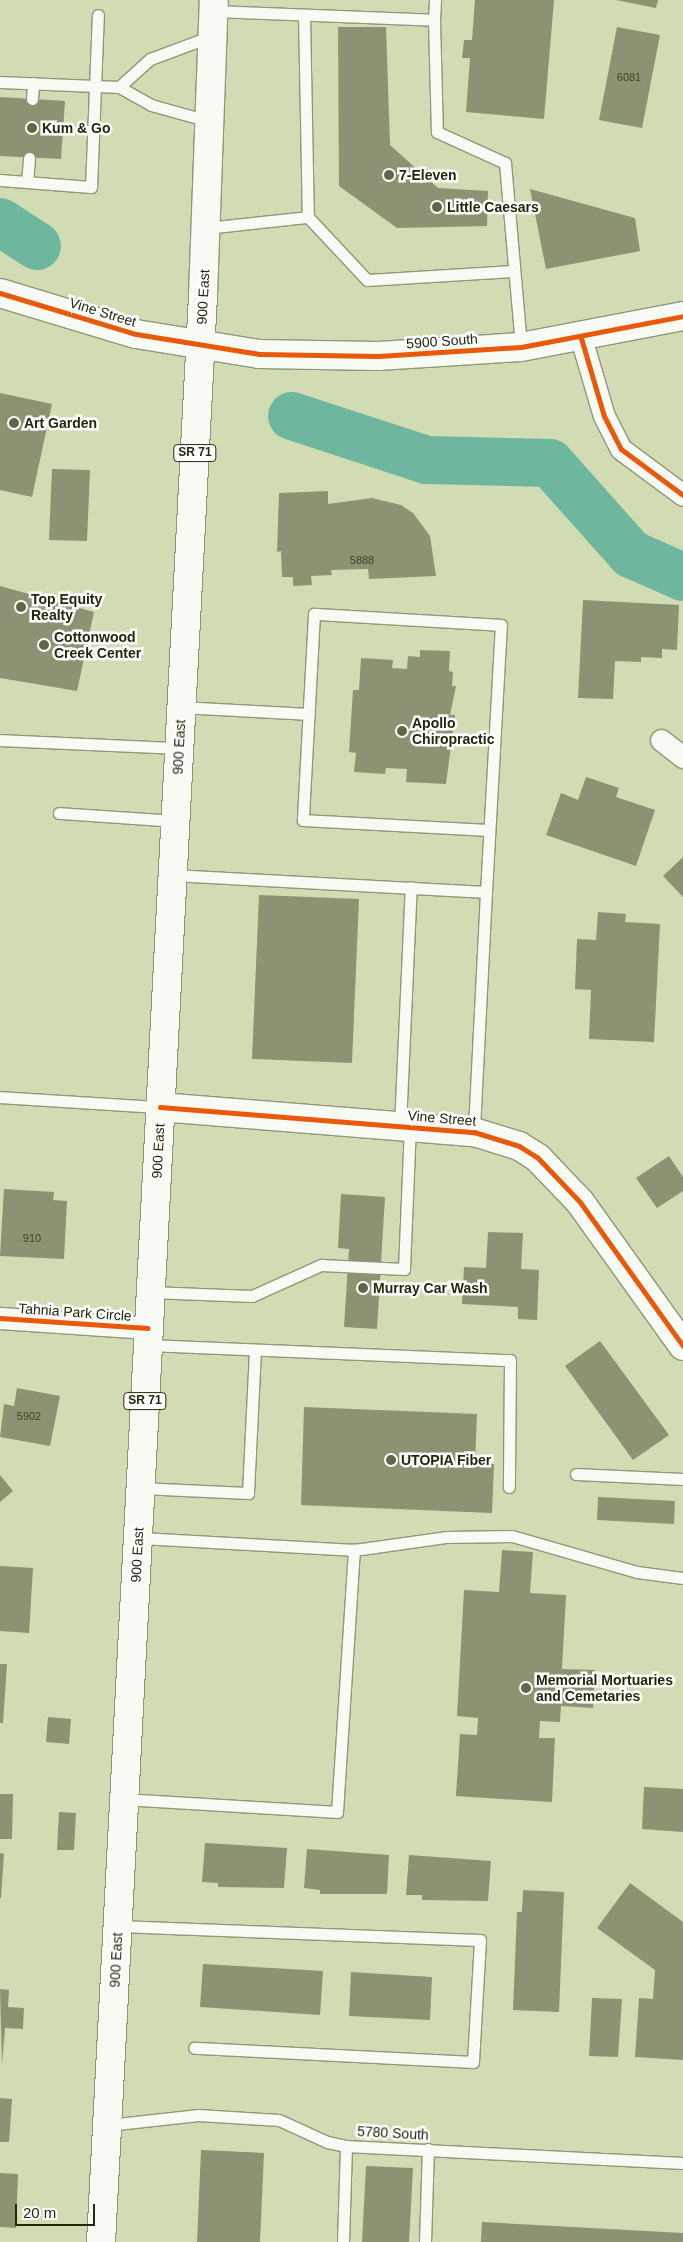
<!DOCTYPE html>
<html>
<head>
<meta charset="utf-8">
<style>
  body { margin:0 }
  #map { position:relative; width:683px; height:2242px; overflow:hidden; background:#d1dcb4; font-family:Helvetica,sans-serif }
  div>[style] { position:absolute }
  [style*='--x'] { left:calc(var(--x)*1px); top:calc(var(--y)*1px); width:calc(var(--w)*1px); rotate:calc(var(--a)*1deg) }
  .river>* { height:48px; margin:-24px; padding:0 24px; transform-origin:24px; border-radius:24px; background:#6fb69f }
  .building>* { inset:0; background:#8b9373 }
  .roads { filter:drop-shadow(1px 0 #8e9777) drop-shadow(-1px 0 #8e9777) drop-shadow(0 1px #8e9777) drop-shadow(0 -1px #8e9777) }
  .lane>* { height:11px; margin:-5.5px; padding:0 5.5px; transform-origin:5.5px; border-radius:5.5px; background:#f8faf4 }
  .street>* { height:21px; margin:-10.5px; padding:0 10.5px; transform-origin:10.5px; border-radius:10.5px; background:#f8faf4 }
  .secondary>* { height:28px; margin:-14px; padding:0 14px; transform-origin:14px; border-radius:14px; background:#f8faf4 }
  .primary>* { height:28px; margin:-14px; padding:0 14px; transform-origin:14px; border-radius:14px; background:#f8faf4 }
  .cycleway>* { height:5px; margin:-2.5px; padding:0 2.5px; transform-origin:2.5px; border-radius:2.5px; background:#e8590c }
  .dots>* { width:14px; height:14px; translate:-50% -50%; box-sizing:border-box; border:2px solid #fff; border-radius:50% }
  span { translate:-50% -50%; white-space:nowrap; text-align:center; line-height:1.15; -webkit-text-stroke:5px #fff; paint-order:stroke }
  .number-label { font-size:11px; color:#3c4325 }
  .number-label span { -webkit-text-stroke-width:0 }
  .shield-label span { padding:1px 4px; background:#fff; border:1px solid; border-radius:4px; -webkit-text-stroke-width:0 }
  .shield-label { font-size:12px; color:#22280b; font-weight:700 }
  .poi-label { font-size:14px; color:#22280b; font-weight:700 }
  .left { translate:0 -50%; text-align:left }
  .street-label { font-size:14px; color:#22280b }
  .scale { position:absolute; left:15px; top:2204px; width:80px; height:22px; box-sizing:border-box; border:2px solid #22280b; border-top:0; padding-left:6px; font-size:15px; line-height:18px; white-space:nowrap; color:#22280b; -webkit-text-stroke:4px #fff; paint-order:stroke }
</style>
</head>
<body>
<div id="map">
  <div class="river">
    <div style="--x:0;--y:222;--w:44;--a:33"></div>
    <div style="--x:292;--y:416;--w:142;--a:18.1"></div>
    <div style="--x:427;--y:460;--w:123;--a:1.4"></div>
    <div style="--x:550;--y:463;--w:122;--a:48.3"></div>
    <div style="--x:631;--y:554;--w:57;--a:23.9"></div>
  </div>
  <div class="building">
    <div style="clip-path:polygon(475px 0,554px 0,544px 119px,466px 112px,470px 58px,462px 58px,464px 40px,472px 40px)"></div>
    <div style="clip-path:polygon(616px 0,658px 0,656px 8px)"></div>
    <div style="clip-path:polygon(338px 27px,386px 27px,390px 145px,438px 188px,488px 191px,487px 226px,397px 228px,339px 186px)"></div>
    <div style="clip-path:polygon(617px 27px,660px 35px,642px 128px,599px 120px)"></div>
    <div style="clip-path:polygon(0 97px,65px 101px,61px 159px,0 156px)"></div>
    <div style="clip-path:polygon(530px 189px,635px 218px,640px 251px,546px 269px)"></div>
    <div style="clip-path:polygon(0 393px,52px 404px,32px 497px,0 490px)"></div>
    <div style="clip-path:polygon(52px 469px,90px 470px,87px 541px,49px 540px)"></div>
    <div style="clip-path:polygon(328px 491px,328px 504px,372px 498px,401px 505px,413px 513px,430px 536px,436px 576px,369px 579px,368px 569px,331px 570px,332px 575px,311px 576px,312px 585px,293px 586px,293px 577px,282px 577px,281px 551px,277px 552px,279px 493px)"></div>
    <div style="clip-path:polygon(0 586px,94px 612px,77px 691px,0 678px)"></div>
    <div style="clip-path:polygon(583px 600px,679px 605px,677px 650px,662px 649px,662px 658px,641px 657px,641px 662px,615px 661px,613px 699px,578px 698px)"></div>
    <div style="clip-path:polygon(420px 650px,450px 651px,449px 671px,453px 672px,452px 686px,456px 686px,450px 715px,455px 715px,446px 784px,406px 782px,407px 769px,386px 768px,385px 774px,354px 772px,356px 753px,349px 752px,353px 690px,359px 690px,361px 658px,393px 660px,392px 668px,407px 669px,408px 656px,420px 657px)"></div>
    <div style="clip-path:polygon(586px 777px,619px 788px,616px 797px,655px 810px,636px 866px,546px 835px,561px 793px,578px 800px)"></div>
    <div style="clip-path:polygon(683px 857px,683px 897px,663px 876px)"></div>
    <div style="clip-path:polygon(259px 895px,359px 899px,352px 1063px,252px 1059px)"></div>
    <div style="clip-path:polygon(598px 912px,626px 914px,625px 922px,660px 924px,654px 1042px,589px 1039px,591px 990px,575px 989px,577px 939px,596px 940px)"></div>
    <div style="clip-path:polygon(669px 1156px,683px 1177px,683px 1191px,657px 1208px,636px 1178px)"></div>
    <div style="clip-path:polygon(4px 1189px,54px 1192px,53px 1200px,67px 1201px,64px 1259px,0 1256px)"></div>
    <div style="clip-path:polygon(341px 1194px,385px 1197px,377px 1329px,344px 1327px,349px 1249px,338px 1248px)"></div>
    <div style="clip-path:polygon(488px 1232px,523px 1233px,521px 1269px,539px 1270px,537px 1320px,518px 1319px,518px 1307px,462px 1304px,464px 1267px,486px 1268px)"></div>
    <div style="clip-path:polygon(600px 1341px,669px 1435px,633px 1460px,565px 1366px)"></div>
    <div style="clip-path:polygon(17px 1388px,60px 1396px,50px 1446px,0 1437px,4px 1404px,14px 1406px)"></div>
    <div style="clip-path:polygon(304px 1407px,477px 1414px,475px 1463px,494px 1464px,492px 1513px,301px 1505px)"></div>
    <div style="clip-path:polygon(0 1475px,13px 1491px,0 1502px)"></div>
    <div style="clip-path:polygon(598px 1497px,675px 1501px,674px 1524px,597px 1520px)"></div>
    <div style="clip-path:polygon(502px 1550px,533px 1552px,530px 1593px,566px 1595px,562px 1669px,595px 1670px,593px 1708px,561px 1706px,560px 1722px,540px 1721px,539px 1738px,555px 1738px,552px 1802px,456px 1796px,460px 1734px,477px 1735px,478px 1718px,457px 1716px,464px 1590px,499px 1592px)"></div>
    <div style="clip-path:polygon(0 1566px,33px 1568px,29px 1633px,0 1631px)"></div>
    <div style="clip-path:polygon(0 1664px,7px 1664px,3px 1723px,0 1723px)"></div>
    <div style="clip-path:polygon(48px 1717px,71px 1719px,69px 1744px,46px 1742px)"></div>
    <div style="clip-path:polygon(644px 1787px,683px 1789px,683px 1832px,642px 1829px)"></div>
    <div style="clip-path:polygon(0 1794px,13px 1794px,12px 1839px,0 1839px)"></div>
    <div style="clip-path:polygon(59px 1812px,76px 1813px,74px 1850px,57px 1850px)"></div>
    <div style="clip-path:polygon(205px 1843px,287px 1848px,284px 1888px,218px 1887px,218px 1883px,202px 1882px)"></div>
    <div style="clip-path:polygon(307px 1849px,389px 1855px,387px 1894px,320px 1894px,320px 1890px,304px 1888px)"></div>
    <div style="clip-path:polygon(0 1853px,4px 1854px,1px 1898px,0 1898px)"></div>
    <div style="clip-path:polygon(409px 1855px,491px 1861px,488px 1901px,422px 1900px,422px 1895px,406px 1895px)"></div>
    <div style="clip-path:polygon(630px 1883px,683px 1922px,683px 2060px,635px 2057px,639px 1998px,653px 1999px,655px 1970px,597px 1928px)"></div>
    <div style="clip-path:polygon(523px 1890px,564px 1892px,559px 2012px,513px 2010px,517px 1912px,522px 1912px)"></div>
    <div style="clip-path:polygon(203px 1964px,323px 1971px,320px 2015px,200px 2007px)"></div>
    <div style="clip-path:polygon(351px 1972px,432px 1977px,430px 2020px,349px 2016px)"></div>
    <div style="clip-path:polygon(0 1989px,9px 1990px,8px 2007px,24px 2008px,23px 2029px,5px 2028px,2px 2065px)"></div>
    <div style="clip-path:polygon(592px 1998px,622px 1999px,618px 2057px,589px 2056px)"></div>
    <div style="clip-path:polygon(0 2098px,12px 2099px,9px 2142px,0 2142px)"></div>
    <div style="clip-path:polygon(201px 2150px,264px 2153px,260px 2242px,197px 2242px)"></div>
    <div style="clip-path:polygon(366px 2166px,413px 2168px,409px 2242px,362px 2242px)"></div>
    <div style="clip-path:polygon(0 2173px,18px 2174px,16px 2228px,0 2227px)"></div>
    <div style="clip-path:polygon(482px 2222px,683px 2233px,683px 2242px,481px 2242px)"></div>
  </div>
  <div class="roads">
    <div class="lane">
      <div style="--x:214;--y:11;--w:220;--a:2.3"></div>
      <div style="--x:434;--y:20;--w:20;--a:-87"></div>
      <div style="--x:304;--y:15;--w:202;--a:88.9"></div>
      <div style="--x:308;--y:217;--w:86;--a:46.9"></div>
      <div style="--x:367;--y:280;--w:146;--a:-3.5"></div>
      <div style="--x:434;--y:20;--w:112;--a:88.5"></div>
      <div style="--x:437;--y:132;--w:75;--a:24.5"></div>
      <div style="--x:505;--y:163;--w:185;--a:85"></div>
      <div style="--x:0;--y:82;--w:119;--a:2.4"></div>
      <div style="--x:119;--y:87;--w:37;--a:29"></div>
      <div style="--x:151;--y:105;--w:60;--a:15.4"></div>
      <div style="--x:119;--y:87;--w:42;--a:-42.1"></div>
      <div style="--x:150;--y:59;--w:66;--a:-20.4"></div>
      <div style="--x:32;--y:99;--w:16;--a:-86"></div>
      <div style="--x:0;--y:180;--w:91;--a:4.4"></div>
      <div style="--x:91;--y:187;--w:172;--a:-87.7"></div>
      <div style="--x:27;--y:182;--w:24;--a:-85"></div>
      <div style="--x:206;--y:228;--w:103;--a:-6.2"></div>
      <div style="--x:181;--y:707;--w:128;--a:3.1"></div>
      <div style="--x:0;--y:740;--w:179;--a:2.6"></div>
      <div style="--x:59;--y:813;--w:116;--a:3.9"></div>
      <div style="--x:173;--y:875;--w:313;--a:3.1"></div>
      <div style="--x:486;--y:892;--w:240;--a:92.9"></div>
      <div style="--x:486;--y:892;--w:267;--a:-86.8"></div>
      <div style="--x:501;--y:625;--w:187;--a:-176.6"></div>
      <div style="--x:314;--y:614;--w:206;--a:93.1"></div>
      <div style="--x:303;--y:820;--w:185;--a:3.1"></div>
      <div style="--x:0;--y:1097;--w:160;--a:3.6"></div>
      <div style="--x:400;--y:1125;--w:238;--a:-87.4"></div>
      <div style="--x:150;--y:1292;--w:102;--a:2.2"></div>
      <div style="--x:252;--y:1296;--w:76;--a:-24.2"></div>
      <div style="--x:321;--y:1265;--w:83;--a:2.8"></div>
      <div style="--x:404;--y:1269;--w:143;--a:-87.6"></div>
      <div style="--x:148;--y:1345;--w:362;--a:2.4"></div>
      <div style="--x:510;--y:1360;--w:127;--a:90.5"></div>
      <div style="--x:576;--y:1474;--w:107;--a:2.7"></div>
      <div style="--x:140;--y:1488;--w:108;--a:2.7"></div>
      <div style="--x:248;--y:1493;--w:142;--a:-87.2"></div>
      <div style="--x:354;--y:1550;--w:94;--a:-8"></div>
      <div style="--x:447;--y:1537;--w:65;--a:-0.9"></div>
      <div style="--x:512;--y:1536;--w:130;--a:16.1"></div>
      <div style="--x:637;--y:1572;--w:46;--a:7.4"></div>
      <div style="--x:124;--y:1799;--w:213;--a:3.5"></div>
      <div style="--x:337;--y:1812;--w:263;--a:-86.3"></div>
      <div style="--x:354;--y:1550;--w:217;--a:-176.8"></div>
      <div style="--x:117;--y:1926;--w:363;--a:2.2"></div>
      <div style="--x:480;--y:1940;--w:122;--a:93.3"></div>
      <div style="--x:473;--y:2062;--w:279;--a:-177.1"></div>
      <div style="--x:108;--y:2125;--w:91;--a:-6.3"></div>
      <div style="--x:198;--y:2115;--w:81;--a:3.5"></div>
      <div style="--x:279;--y:2120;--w:53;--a:24.6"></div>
      <div style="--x:327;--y:2142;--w:19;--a:12"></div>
      <div style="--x:346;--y:2146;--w:337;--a:2.9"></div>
      <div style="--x:343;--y:2242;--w:96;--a:-88.2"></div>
      <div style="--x:425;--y:2242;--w:93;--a:-88.2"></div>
    </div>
    <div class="street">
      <div style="--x:581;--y:338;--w:81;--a:73.6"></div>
      <div style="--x:604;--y:416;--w:37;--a:63"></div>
      <div style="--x:621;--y:449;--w:77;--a:36.6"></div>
      <div style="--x:661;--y:740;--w:28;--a:38"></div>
      <div style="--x:0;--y:1318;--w:148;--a:3.9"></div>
    </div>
    <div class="secondary">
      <div style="--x:0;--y:293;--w:142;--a:16.8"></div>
      <div style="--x:136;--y:334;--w:125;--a:9.2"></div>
      <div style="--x:259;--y:354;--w:119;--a:1"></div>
      <div style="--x:378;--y:356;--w:143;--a:-3.6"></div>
      <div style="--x:521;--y:347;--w:165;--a:-10.8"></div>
      <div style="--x:160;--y:1107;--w:315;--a:4.6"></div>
      <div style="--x:474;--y:1132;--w:47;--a:17.3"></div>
      <div style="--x:519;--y:1146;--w:22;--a:32"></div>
      <div style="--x:538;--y:1158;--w:61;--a:46.3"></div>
      <div style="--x:580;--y:1202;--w:177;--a:54.4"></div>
    </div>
    <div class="primary">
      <div style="--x:101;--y:2242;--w:1950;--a:-87"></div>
      <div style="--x:203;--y:295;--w:295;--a:-87.9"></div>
    </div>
  </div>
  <div class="cycleway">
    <div style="--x:0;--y:293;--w:142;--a:16.8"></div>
    <div style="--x:136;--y:334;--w:125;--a:9.2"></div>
    <div style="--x:259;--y:354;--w:119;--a:1"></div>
    <div style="--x:378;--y:356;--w:143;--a:-3.6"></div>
    <div style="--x:521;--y:347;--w:165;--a:-10.8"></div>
    <div style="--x:581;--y:338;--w:81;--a:73.6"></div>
    <div style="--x:604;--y:416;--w:37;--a:63"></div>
    <div style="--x:621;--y:449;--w:77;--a:36.6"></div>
    <div style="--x:160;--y:1107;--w:315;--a:4.6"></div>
    <div style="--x:474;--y:1132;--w:47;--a:17.3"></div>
    <div style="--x:519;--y:1146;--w:22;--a:32"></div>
    <div style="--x:538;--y:1158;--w:61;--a:46.3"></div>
    <div style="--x:580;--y:1202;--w:177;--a:54.4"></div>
    <div style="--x:0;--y:1318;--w:148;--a:3.9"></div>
  </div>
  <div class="dots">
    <div style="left:32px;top:128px;background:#5f6746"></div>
    <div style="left:389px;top:175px;background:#5f6746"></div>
    <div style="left:437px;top:207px;background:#5f6746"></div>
    <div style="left:14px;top:423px;background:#5f6746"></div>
    <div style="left:21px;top:607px;background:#5f6746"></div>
    <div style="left:44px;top:645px;background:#5f6746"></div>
    <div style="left:402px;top:731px;background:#5f6746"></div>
    <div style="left:363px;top:1288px;background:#5f6746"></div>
    <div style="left:391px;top:1460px;background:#5f6746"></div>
    <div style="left:526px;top:1688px;background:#5f6746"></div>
  </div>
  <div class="number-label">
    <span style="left:629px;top:77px">6081</span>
    <span style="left:362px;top:560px">5888</span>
    <span style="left:32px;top:1238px">910</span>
    <span style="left:29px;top:1416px">5902</span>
  </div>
  <div class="shield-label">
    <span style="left:195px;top:453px">SR 71</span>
    <span style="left:145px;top:1401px">SR 71</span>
  </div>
  <div class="poi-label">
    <span class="left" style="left:42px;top:128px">Kum &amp; Go</span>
    <span class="left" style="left:399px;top:175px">7-Eleven</span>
    <span class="left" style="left:447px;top:207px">Little Caesars</span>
    <span class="left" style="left:24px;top:423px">Art Garden</span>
    <span class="left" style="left:31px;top:607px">Top Equity<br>Realty</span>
    <span class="left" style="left:54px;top:645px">Cottonwood<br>Creek Center</span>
    <span class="left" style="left:412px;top:731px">Apollo<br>Chiropractic</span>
    <span class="left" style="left:373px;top:1288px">Murray Car Wash</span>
    <span class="left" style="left:401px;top:1460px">UTOPIA Fiber</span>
    <span class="left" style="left:536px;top:1688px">Memorial Mortuaries<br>and Cemetaries</span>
  </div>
  <div class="street-label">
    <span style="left:203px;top:297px;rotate:-87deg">900 East</span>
    <span style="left:103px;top:312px;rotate:17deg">Vine Street</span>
    <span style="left:442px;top:341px;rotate:-4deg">5900 South</span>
    <span style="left:179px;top:747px;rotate:-87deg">900 East</span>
    <span style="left:442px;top:1118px;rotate:5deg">Vine Street</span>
    <span style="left:158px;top:1151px;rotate:-87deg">900 East</span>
    <span style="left:75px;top:1312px;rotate:4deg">Tahnia Park Circle</span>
    <span style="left:137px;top:1555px;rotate:-87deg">900 East</span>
    <span style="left:116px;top:1960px;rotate:-87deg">900 East</span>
    <span style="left:393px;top:2133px;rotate:3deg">5780 South</span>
  </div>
  <div class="scale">20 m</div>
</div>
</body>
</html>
